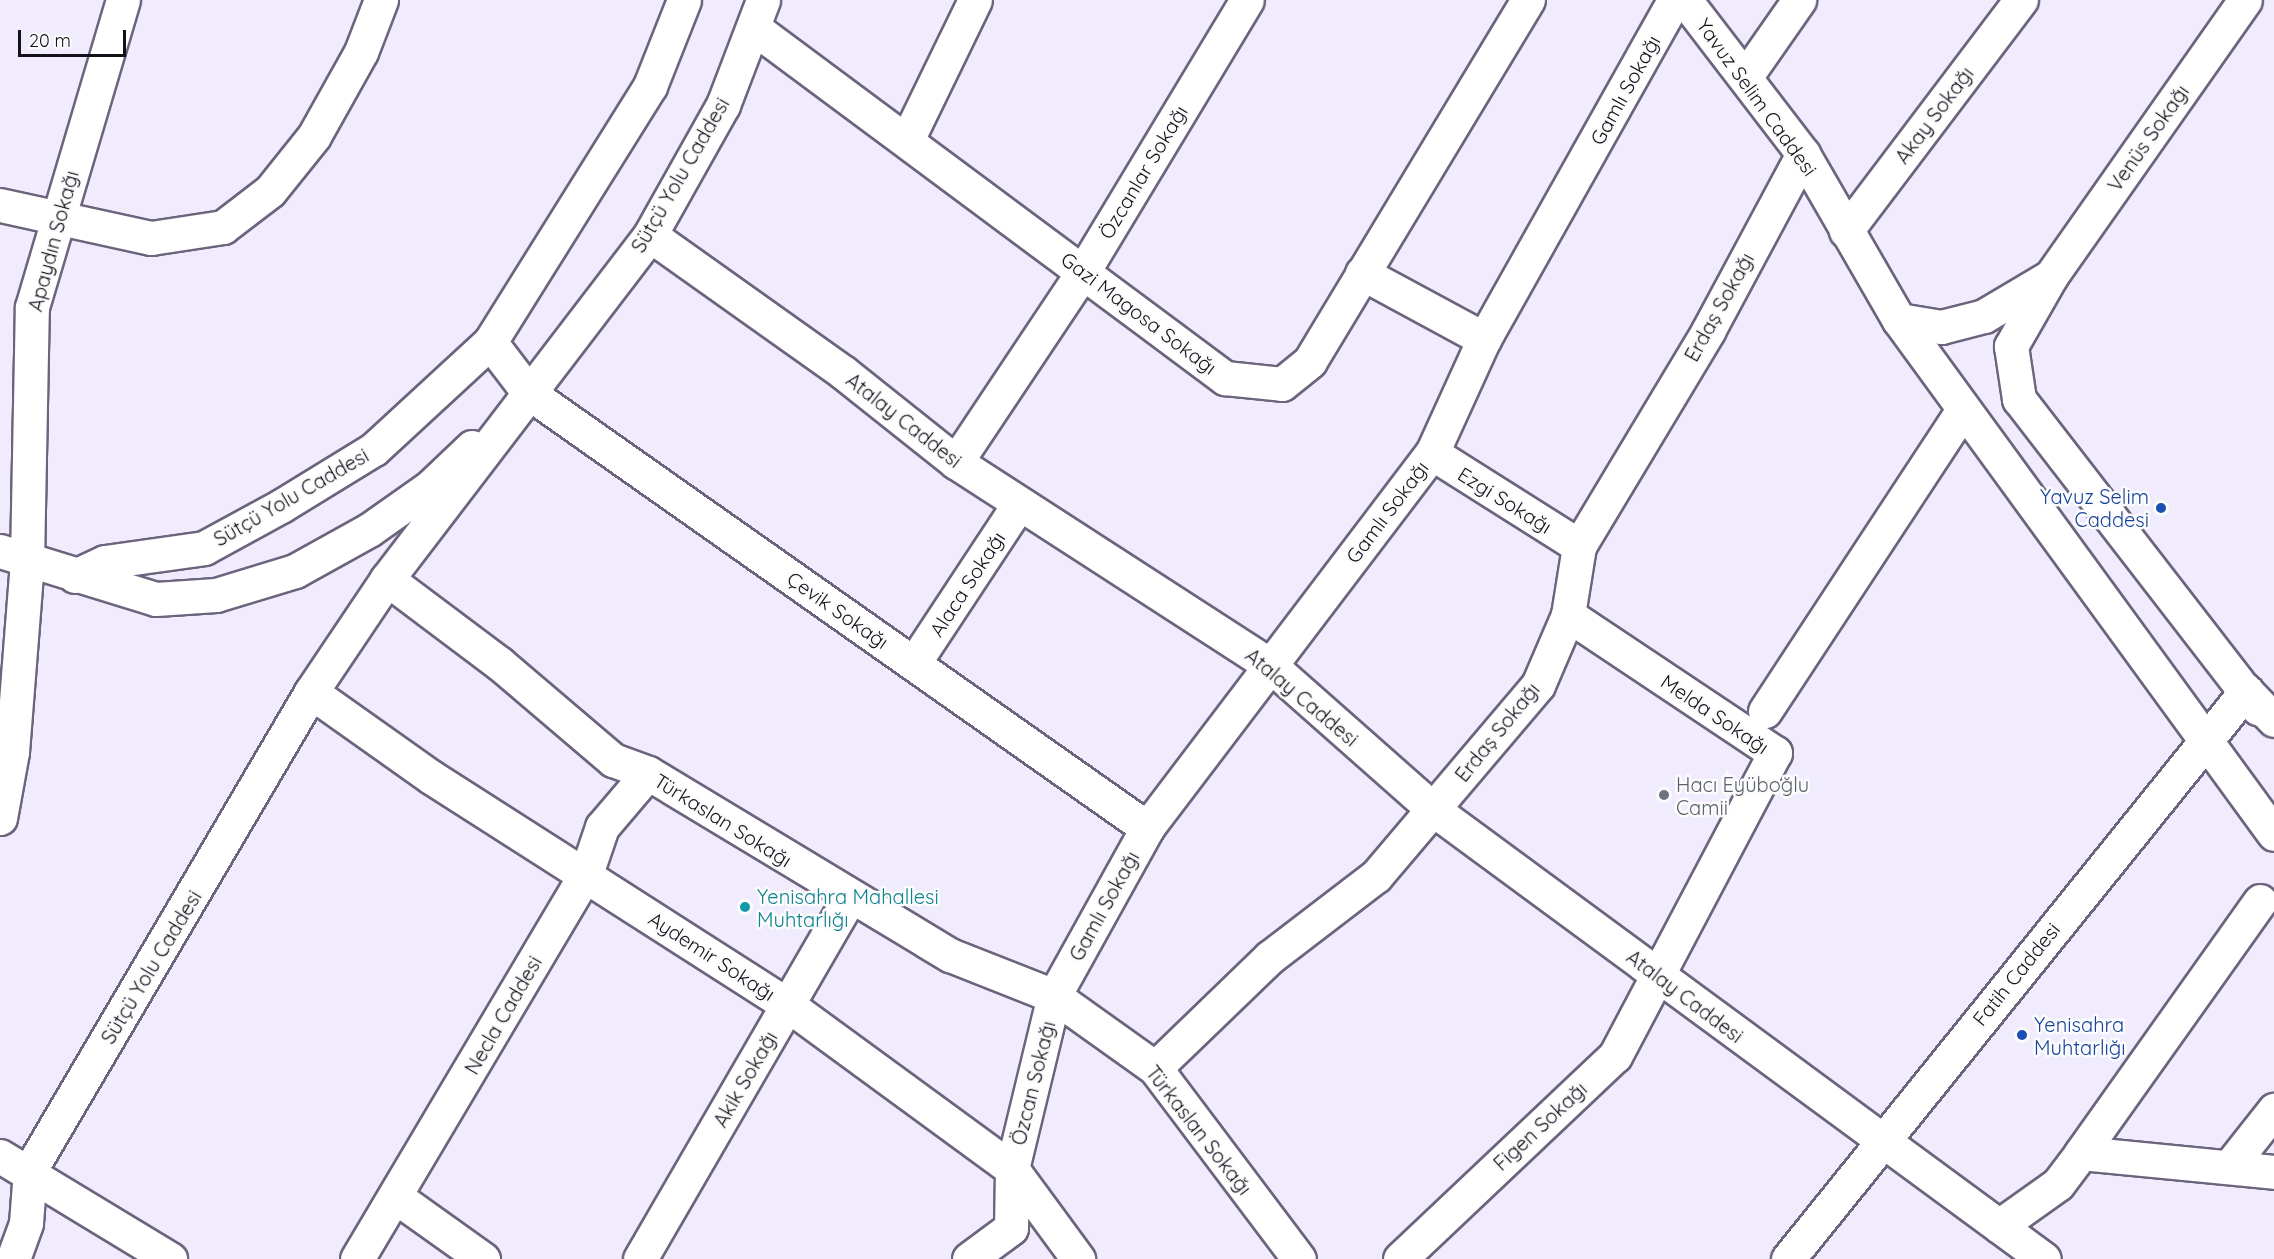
<!DOCTYPE html>
<html>
<head>
<meta charset="utf-8">
<style>
  body { margin:0 }
  #map { position:relative; width:2274px; height:1259px; overflow:hidden; background:#f0ebfd; font-family:Quicksand,sans-serif }
  div>[style] { position:absolute }
  [style*='--x'] { left:calc(var(--x)*1px); top:calc(var(--y)*1px); width:calc(var(--w)*1px); rotate:calc(var(--a)*1deg) }
  .roads { filter:drop-shadow(2px 0 #6c647d) drop-shadow(-2px 0 #6c647d) drop-shadow(0 2px #6c647d) drop-shadow(0 -2px #6c647d) }
  .minor>* { height:33px; margin:-16.5px; padding:0 16.5px; transform-origin:16.5px; border-radius:16.5px; background:#fff }
  .major>* { height:33px; margin:-16.5px; padding:0 16.5px; transform-origin:16.5px; border-radius:16.5px; background:#fff }
  .highway>* { height:33px; margin:-16.5px; padding:0 16.5px; transform-origin:16.5px; border-radius:16.5px; background:#fff }
  .dots>* { width:16px; height:16px; translate:-50% -50%; box-sizing:border-box; border:3px solid #fcfcfc; border-radius:50% }
  span { translate:-50% -50%; white-space:nowrap; text-align:center; line-height:1.15; -webkit-text-stroke:5px #fcfcfc; paint-order:stroke }
  .street-label { font-size:20px; color:#15111b }
  .transit-label { font-size:20px; color:#164399 }
  .right { translate:-100% -50%; text-align:right }
  .left { translate:0 -50%; text-align:left }
  .worship-label { font-size:20px; color:#5b616d }
  .culture-label { font-size:20px; color:#0d838f }
  .scale { position:absolute; left:18px; top:30px; width:108px; height:27px; box-sizing:border-box; border:3px solid #15111b; border-top:0; padding-left:8px; font-size:18px; line-height:21px; white-space:nowrap; color:#15111b; -webkit-text-stroke:4px #fcfcfc; paint-order:stroke }
</style>
</head>
<body>
<div id="map">
  <div class="roads">
    <div class="minor">
      <div style="--x:754;--y:28;--w:587;--a:36.62"></div>
      <div style="--x:1225;--y:378;--w:57;--a:6"></div>
      <div style="--x:1282;--y:384;--w:36;--a:-39"></div>
      <div style="--x:1310;--y:361;--w:422;--a:-58.9"></div>
      <div style="--x:1746;--y:76;--w:93;--a:-55.1"></div>
      <div style="--x:908;--y:138;--w:153;--a:-64.1"></div>
      <div style="--x:0;--y:205;--w:155;--a:12.3"></div>
      <div style="--x:151;--y:238;--w:73;--a:-8.7"></div>
      <div style="--x:223;--y:227;--w:59;--a:-37.5"></div>
      <div style="--x:270;--y:191;--w:70;--a:-51.3"></div>
      <div style="--x:314;--y:136;--w:96;--a:-60.8"></div>
      <div style="--x:361;--y:52;--w:56;--a:-69"></div>
      <div style="--x:1846;--y:231;--w:290;--a:-52.9"></div>
      <div style="--x:650;--y:235;--w:238;--a:35.4"></div>
      <div style="--x:844;--y:373;--w:143;--a:38.5"></div>
      <div style="--x:956;--y:462;--w:375;--a:32.9"></div>
      <div style="--x:1271;--y:666;--w:217;--a:41.5"></div>
      <div style="--x:1434;--y:810;--w:757;--a:36.36"></div>
      <div style="--x:1362;--y:273;--w:139;--a:28.4"></div>
      <div style="--x:2051;--y:276;--w:81;--a:119.7"></div>
      <div style="--x:2011;--y:346;--w:54;--a:81.4"></div>
      <div style="--x:2019;--y:399;--w:391;--a:52.3"></div>
      <div style="--x:1899;--y:320;--w:636;--a:53.89"></div>
      <div style="--x:490;--y:342;--w:64;--a:52.6"></div>
      <div style="--x:529;--y:393;--w:756;--a:35.14"></div>
      <div style="--x:1432;--y:453;--w:174;--a:32.3"></div>
      <div style="--x:956;--y:462;--w:231;--a:-56.3"></div>
      <div style="--x:1084;--y:270;--w:315;--a:-58.9"></div>
      <div style="--x:0;--y:551;--w:163;--a:17.1"></div>
      <div style="--x:156;--y:599;--w:60;--a:-3.8"></div>
      <div style="--x:216;--y:595;--w:83;--a:-16.9"></div>
      <div style="--x:295;--y:571;--w:85;--a:-29"></div>
      <div style="--x:369;--y:530;--w:75;--a:-35.2"></div>
      <div style="--x:430;--y:487;--w:58;--a:-43.6"></div>
      <div style="--x:75;--y:576;--w:33;--a:-25"></div>
      <div style="--x:105;--y:562;--w:100;--a:-8"></div>
      <div style="--x:204;--y:548;--w:88;--a:-28.6"></div>
      <div style="--x:281;--y:506;--w:109;--a:-31.5"></div>
      <div style="--x:374;--y:449;--w:158;--a:-42.7"></div>
      <div style="--x:490;--y:342;--w:302;--a:-58"></div>
      <div style="--x:650;--y:86;--w:92;--a:-68.4"></div>
      <div style="--x:387;--y:579;--w:140;--a:36.9"></div>
      <div style="--x:499;--y:663;--w:150;--a:40.4"></div>
      <div style="--x:613;--y:760;--w:37;--a:20"></div>
      <div style="--x:648;--y:773;--w:353;--a:31.1"></div>
      <div style="--x:950;--y:955;--w:112;--a:21.5"></div>
      <div style="--x:1054;--y:996;--w:124;--a:35.5"></div>
      <div style="--x:1155;--y:1068;--w:239;--a:53"></div>
      <div style="--x:914;--y:663;--w:191;--a:-56.6"></div>
      <div style="--x:311;--y:692;--w:147;--a:35.3"></div>
      <div style="--x:431;--y:777;--w:424;--a:32.6"></div>
      <div style="--x:788;--y:1005;--w:278;--a:36.2"></div>
      <div style="--x:1012;--y:1169;--w:112;--a:53.7"></div>
      <div style="--x:1765;--y:711;--w:359;--a:-56.7"></div>
      <div style="--x:0;--y:818;--w:67;--a:-79.7"></div>
      <div style="--x:12;--y:752;--w:192;--a:-85.5"></div>
      <div style="--x:27;--y:561;--w:254;--a:-88.9"></div>
      <div style="--x:32;--y:307;--w:320;--a:-73.5"></div>
      <div style="--x:1155;--y:1068;--w:160;--a:-44"></div>
      <div style="--x:1270;--y:957;--w:133;--a:-37.4"></div>
      <div style="--x:1376;--y:876;--w:250;--a:-49.7"></div>
      <div style="--x:1538;--y:685;--w:76;--a:-66.8"></div>
      <div style="--x:1568;--y:615;--w:70;--a:-80.9"></div>
      <div style="--x:1579;--y:546;--w:251;--a:-59"></div>
      <div style="--x:1708;--y:331;--w:201;--a:-61.8"></div>
      <div style="--x:2081;--y:1153;--w:309;--a:-54.6"></div>
      <div style="--x:0;--y:1156;--w:199;--a:31.2"></div>
      <div style="--x:2229;--y:1167;--w:73;--a:-51.7"></div>
      <div style="--x:396;--y:1197;--w:107;--a:35.5"></div>
      <div style="--x:1999;--y:1226;--w:72;--a:-35.4"></div>
      <div style="--x:2058;--y:1184;--w:39;--a:-53"></div>
      <div style="--x:2081;--y:1153;--w:194;--a:5.6"></div>
      <div style="--x:13;--y:1259;--w:38;--a:-70"></div>
      <div style="--x:26;--y:1223;--w:53;--a:-85.7"></div>
      <div style="--x:30;--y:1170;--w:554;--a:-59.55"></div>
      <div style="--x:311;--y:692;--w:136;--a:-56.1"></div>
      <div style="--x:387;--y:579;--w:433;--a:-52.6"></div>
      <div style="--x:650;--y:235;--w:149;--a:-60.7"></div>
      <div style="--x:723;--y:105;--w:112;--a:-69.1"></div>
      <div style="--x:357;--y:1259;--w:448;--a:-59.3"></div>
      <div style="--x:586;--y:874;--w:50;--a:-71.2"></div>
      <div style="--x:602;--y:827;--w:71;--a:-49.6"></div>
      <div style="--x:640;--y:1259;--w:417;--a:-59.9"></div>
      <div style="--x:969;--y:1259;--w:52;--a:-36.4"></div>
      <div style="--x:1011;--y:1228;--w:59;--a:-89"></div>
      <div style="--x:1012;--y:1169;--w:178;--a:-76.4"></div>
      <div style="--x:1054;--y:996;--w:192;--a:-61"></div>
      <div style="--x:1147;--y:828;--w:471;--a:-52.8"></div>
      <div style="--x:1432;--y:453;--w:125;--a:-65.5"></div>
      <div style="--x:1484;--y:339;--w:389;--a:-60.7"></div>
      <div style="--x:1400;--y:1259;--w:296;--a:-43.4"></div>
      <div style="--x:1615;--y:1056;--w:343;--a:-62.2"></div>
      <div style="--x:1775;--y:753;--w:249;--a:-146.3"></div>
      <div style="--x:1788;--y:1259;--w:730;--a:-51.12"></div>
    </div>
    <div class="major">
      <div style="--x:1685;--y:0;--w:194;--a:52.5"></div>
      <div style="--x:1803;--y:154;--w:192;--a:60"></div>
      <div style="--x:1899;--y:320;--w:43;--a:9.5"></div>
      <div style="--x:1941;--y:327;--w:44;--a:-14.3"></div>
      <div style="--x:1984;--y:316;--w:78;--a:-30.8"></div>
      <div style="--x:2051;--y:276;--w:337;--a:-54.9"></div>
    </div>
    <div class="highway">
      <div style="--x:2246;--y:691;--w:40;--a:46"></div>
    </div>
  </div>
  <div class="dots">
    <div style="left:2161px;top:508px;background:#1a4fb4"></div>
    <div style="left:1664px;top:795px;background:#6b7280"></div>
    <div style="left:745px;top:907px;background:#0f9aa8"></div>
    <div style="left:2022px;top:1035px;background:#1a4fb4"></div>
  </div>
  <div class="street-label">
    <span style="left:1625px;top:90px;rotate:-61deg">Gamlı Sokağı</span>
    <span style="left:1757px;top:97px;rotate:54deg">Yavuz Selim Caddesi</span>
    <span style="left:1934px;top:115px;rotate:-53deg">Akay Sokağı</span>
    <span style="left:2148px;top:138px;rotate:-55deg">Venüs Sokağı</span>
    <span style="left:1143px;top:172px;rotate:-59deg">Özcanlar Sokağı</span>
    <span style="left:680px;top:175px;rotate:-60deg">Sütçü Yolu Caddesi</span>
    <span style="left:53px;top:241px;rotate:-75deg">Apaydın Sokağı</span>
    <span style="left:1719px;top:307px;rotate:-61deg">Erdaş Sokağı</span>
    <span style="left:1139px;top:313px;rotate:37deg">Gazi Magosa Sokağı</span>
    <span style="left:904px;top:420px;rotate:38deg">Atalay Caddesi</span>
    <span style="left:291px;top:497px;rotate:-30deg">Sütçü Yolu Caddesi</span>
    <span style="left:1505px;top:500px;rotate:32deg">Ezgi Sokağı</span>
    <span style="left:1387px;top:512px;rotate:-53deg">Gamlı Sokağı</span>
    <span style="left:967px;top:584px;rotate:-57deg">Alaca Sokağı</span>
    <span style="left:838px;top:610px;rotate:35deg">Çevik Sokağı</span>
    <span style="left:1302px;top:697px;rotate:40deg">Atalay Caddesi</span>
    <span style="left:1715px;top:714px;rotate:34deg">Melda Sokağı</span>
    <span style="left:1497px;top:732px;rotate:-51deg">Erdaş Sokağı</span>
    <span style="left:723px;top:820px;rotate:32deg">Türkaslan Sokağı</span>
    <span style="left:1104px;top:906px;rotate:-61deg">Gamlı Sokağı</span>
    <span style="left:712px;top:956px;rotate:33deg">Aydemir Sokağı</span>
    <span style="left:151px;top:967px;rotate:-59deg">Sütçü Yolu Caddesi</span>
    <span style="left:2016px;top:974px;rotate:-51deg">Fatih Caddesi</span>
    <span style="left:1685px;top:996px;rotate:37deg">Atalay Caddesi</span>
    <span style="left:503px;top:1015px;rotate:-60deg">Necla Caddesi</span>
    <span style="left:745px;top:1079px;rotate:-60deg">Akik Sokağı</span>
    <span style="left:1033px;top:1083px;rotate:-76deg">Özcan Sokağı</span>
    <span style="left:1540px;top:1126px;rotate:-43deg">Figen Sokağı</span>
    <span style="left:1199px;top:1130px;rotate:52deg">Türkaslan Sokağı</span>
  </div>
  <div class="transit-label">
    <span class="right" style="left:2149px;top:508px">Yavuz Selim<br>Caddesi</span>
    <span class="left" style="left:2034px;top:1036px">Yenisahra<br>Muhtarlığı</span>
  </div>
  <div class="worship-label">
    <span class="left" style="left:1676px;top:796px">Hacı Eyüboğlu<br>Camii</span>
  </div>
  <div class="culture-label">
    <span class="left" style="left:757px;top:908px">Yenisahra Mahallesi<br>Muhtarlığı</span>
  </div>
  <div class="scale">20 m</div>
</div>
</body>
</html>
